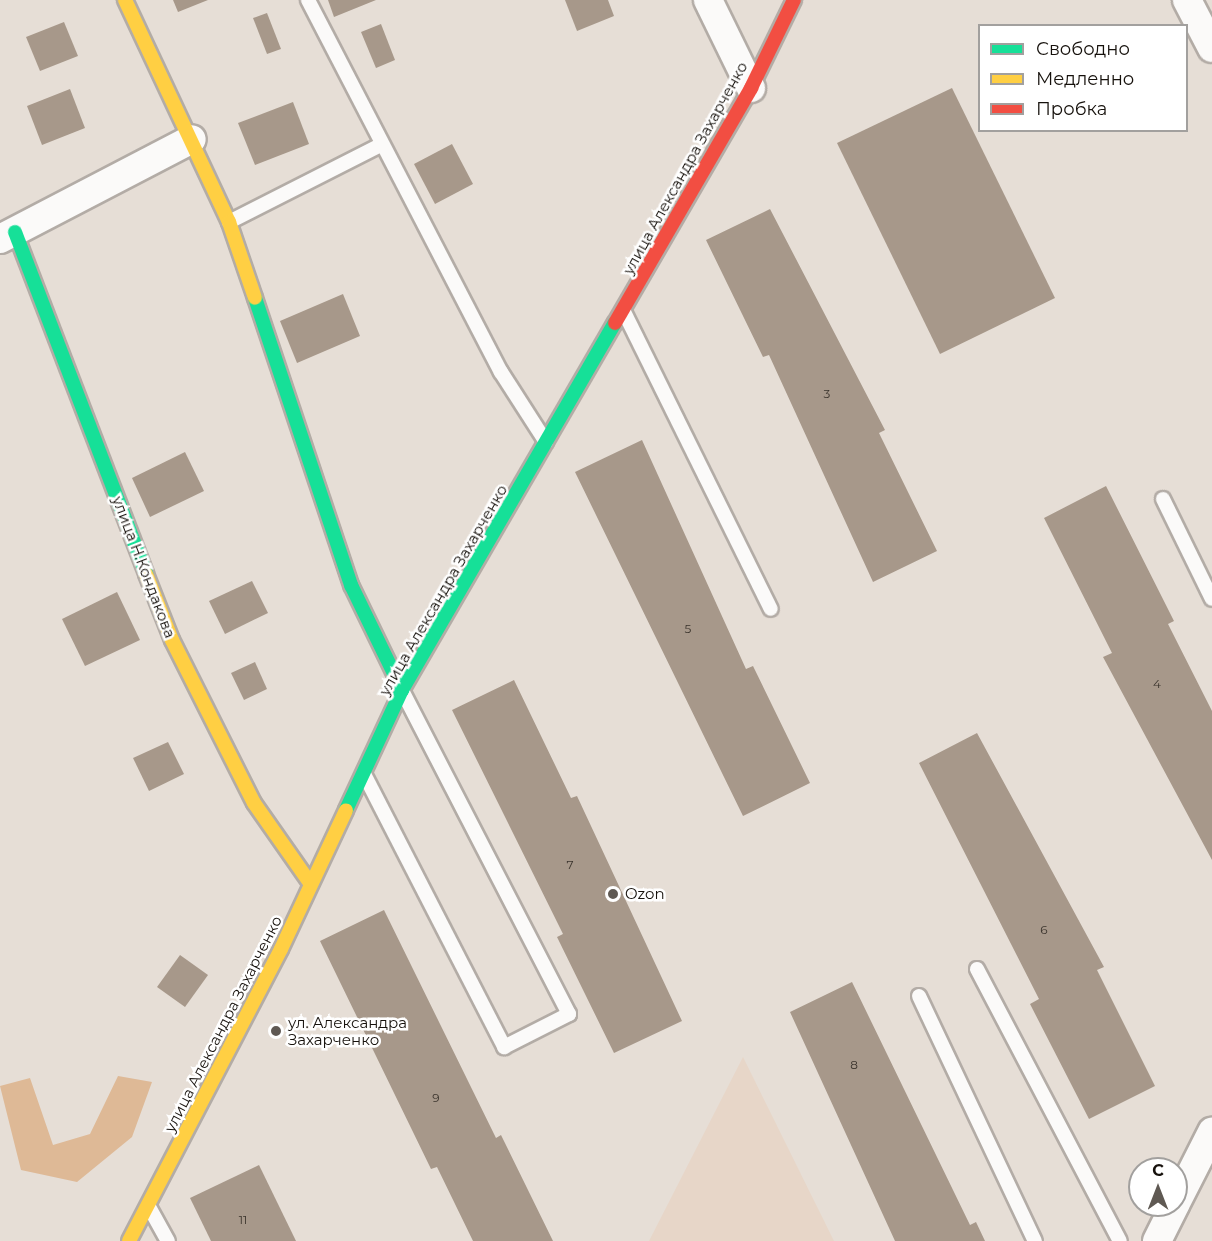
<!DOCTYPE html>
<html>
<head>
<meta charset="utf-8">
<style>
  body { margin:0 }
  #map { position:relative; width:1212px; height:1241px; overflow:hidden; background:#e6ded6; font-family:Montserrat,sans-serif }
  div>[style] { position:absolute }
  [style*='--x'] { left:calc(var(--x)*1px); top:calc(var(--y)*1px); width:calc(var(--w)*1px); rotate:calc(var(--a)*1deg) }
  .built>* { inset:0; background:#e7d6c8 }
  .forest>* { inset:0; background:#deb996 }
  .building>* { inset:0; background:#a7988a }
  .roads { filter:drop-shadow(2px 0 #b3aca6) drop-shadow(-2px 0 #b3aca6) drop-shadow(0 2px #b3aca6) drop-shadow(0 -2px #b3aca6) }
  .lane>* { height:14px; margin:-7px; padding:0 7px; transform-origin:7px; border-radius:7px; background:#fbfaf9 }
  .street>* { height:28px; margin:-14px; padding:0 14px; transform-origin:14px; border-radius:14px; background:#fbfaf9 }
  .fast>* { height:14px; margin:-7px; padding:0 7px; transform-origin:7px; border-radius:7px; background:#16e098 }
  .slow>* { height:14px; margin:-7px; padding:0 7px; transform-origin:7px; border-radius:7px; background:#ffcf43 }
  .jam>* { height:14px; margin:-7px; padding:0 7px; transform-origin:7px; border-radius:7px; background:#f24e42 }
  .dots>* { width:16px; height:16px; translate:-50% -50%; box-sizing:border-box; border:3px solid #fff; border-radius:50% }
  span { translate:-50% -50%; white-space:nowrap; text-align:center; line-height:1.15; -webkit-text-stroke:5px #fff; paint-order:stroke }
  .number-label { font-size:12px; color:#3a332c }
  .number-label span { -webkit-text-stroke-width:0 }
  .street-label { font-size:15px; color:#16110c }
  .poi-label { font-size:15px; color:#16110c }
  .left { translate:0 -50%; text-align:left }
  .legend { position:absolute; left:978px; top:24px; width:210px; height:108px; box-sizing:border-box; background:#fff; border:2px solid #a2a09e; margin:0; padding:8px 10px; list-style:none; font-size:18px; color:#16110c }
  .legend li { display:flex; align-items:center; gap:12px; height:30px }
  .legend b { width:30px; border:2px solid #a2a09e }
  .north { position:absolute; left:1128px; top:1157px; width:60px; height:60px; box-sizing:border-box; background:#fff; border:2px solid #a2a09e; border-radius:50%; rotate:0deg; font-size:16px; font-weight:700; line-height:24px; text-align:center; color:#16110c }
  .north::after { content:''; display:block; margin:auto; width:21px; height:27px; background:#5f5953; clip-path:polygon(50% 0,100% 100%,50% 72%,0 100%) }
</style>
</head>
<body>
<div id="map">
  <div class="built">
    <div style="clip-path:polygon(743px 1057px,834px 1241px,649px 1241px)"></div>
  </div>
  <div class="forest">
    <div style="clip-path:polygon(118px 1076px,152px 1082px,132px 1137px,77px 1182px,21px 1170px,0 1086px,30px 1078px,53px 1145px,90px 1134px)"></div>
  </div>
  <div class="building">
    <div style="clip-path:polygon(173px 0,208px 0,178px 12px)"></div>
    <div style="clip-path:polygon(328px 0,376px 0,334px 17px)"></div>
    <div style="clip-path:polygon(565px 0,608px 0,614px 16px,577px 31px)"></div>
    <div style="clip-path:polygon(267px 13px,281px 49px,267px 54px,253px 18px)"></div>
    <div style="clip-path:polygon(64px 22px,78px 56px,40px 71px,26px 37px)"></div>
    <div style="clip-path:polygon(381px 24px,395px 60px,376px 68px,361px 32px)"></div>
    <div style="clip-path:polygon(952px 88px,1055px 298px,940px 354px,837px 143px)"></div>
    <div style="clip-path:polygon(70px 89px,85px 128px,42px 145px,27px 106px)"></div>
    <div style="clip-path:polygon(293px 102px,309px 144px,255px 165px,238px 123px)"></div>
    <div style="clip-path:polygon(452px 144px,473px 184px,435px 204px,414px 164px)"></div>
    <div style="clip-path:polygon(770px 209px,885px 430px,879px 433px,937px 551px,873px 582px,769px 355px,763px 357px,706px 240px)"></div>
    <div style="clip-path:polygon(343px 294px,360px 336px,297px 363px,280px 321px)"></div>
    <div style="clip-path:polygon(642px 440px,746px 669px,753px 666px,810px 783px,743px 816px,575px 472px)"></div>
    <div style="clip-path:polygon(185px 452px,204px 491px,150px 517px,132px 478px)"></div>
    <div style="clip-path:polygon(1106px 486px,1174px 621px,1168px 624px,1212px 711px,1212px 860px,1103px 657px,1112px 653px,1044px 518px)"></div>
    <div style="clip-path:polygon(252px 581px,268px 613px,225px 634px,209px 601px)"></div>
    <div style="clip-path:polygon(117px 592px,140px 640px,85px 666px,62px 619px)"></div>
    <div style="clip-path:polygon(255px 662px,267px 689px,244px 700px,231px 673px)"></div>
    <div style="clip-path:polygon(514px 680px,571px 798px,577px 796px,682px 1021px,614px 1053px,557px 937px,563px 934px,452px 710px)"></div>
    <div style="clip-path:polygon(977px 733px,1104px 967px,1097px 970px,1155px 1086px,1089px 1119px,1030px 1004px,1039px 999px,919px 763px)"></div>
    <div style="clip-path:polygon(168px 742px,184px 774px,149px 791px,133px 758px)"></div>
    <div style="clip-path:polygon(384px 910px,496px 1138px,501px 1135px,553px 1241px,473px 1241px,437px 1167px,431px 1169px,320px 941px)"></div>
    <div style="clip-path:polygon(180px 955px,208px 975px,185px 1007px,157px 987px)"></div>
    <div style="clip-path:polygon(852px 982px,970px 1225px,976px 1222px,985px 1241px,895px 1241px,790px 1012px)"></div>
    <div style="clip-path:polygon(259px 1165px,296px 1241px,211px 1241px,190px 1198px)"></div>
  </div>
  <div class="roads">
    <div class="lane">
      <div style="--x:308;--y:0;--w:419;--a:62.6"></div>
      <div style="--x:501;--y:372;--w:83;--a:57.3"></div>
      <div style="--x:229;--y:222;--w:170;--a:-26.9"></div>
      <div style="--x:624;--y:312;--w:331;--a:63.7"></div>
      <div style="--x:1163;--y:499;--w:111;--a:63.9"></div>
      <div style="--x:365;--y:776;--w:305;--a:62.8"></div>
      <div style="--x:504;--y:1047;--w:73;--a:-26.9"></div>
      <div style="--x:569;--y:1014;--w:361;--a:-117.3"></div>
      <div style="--x:977;--y:969;--w:307;--a:62.3"></div>
      <div style="--x:919;--y:996;--w:271;--a:64.7"></div>
      <div style="--x:149;--y:1207;--w:39;--a:61"></div>
    </div>
    <div class="street">
      <div style="--x:708;--y:0;--w:98;--a:64"></div>
      <div style="--x:1187;--y:0;--w:54;--a:62.5"></div>
      <div style="--x:0;--y:239;--w:216;--a:-27.5"></div>
      <div style="--x:1176;--y:1203;--w:80;--a:-63.1"></div>
      <div style="--x:1157;--y:1241;--w:40;--a:-63.4"></div>
    </div>
    <div class="fast">
      <div style="--x:15;--y:232;--w:366;--a:69"></div>
      <div style="--x:255;--y:298;--w:303;--a:71.5"></div>
      <div style="--x:351;--y:585;--w:117;--a:64.1"></div>
      <div style="--x:346;--y:810;--w:132;--a:-65"></div>
      <div style="--x:402;--y:690;--w:424;--a:-59.9"></div>
    </div>
    <div class="slow">
      <div style="--x:125;--y:0;--w:245;--a:64.9"></div>
      <div style="--x:229;--y:222;--w:80;--a:71.1"></div>
      <div style="--x:146;--y:574;--w:71;--a:68.5"></div>
      <div style="--x:172;--y:640;--w:182;--a:63.3"></div>
      <div style="--x:254;--y:803;--w:98;--a:55"></div>
      <div style="--x:129;--y:1241;--w:329;--a:-62.5"></div>
      <div style="--x:281;--y:949;--w:153;--a:-64.9"></div>
    </div>
    <div class="jam">
      <div style="--x:615;--y:323;--w:272;--a:-59.9"></div>
      <div style="--x:751;--y:88;--w:98;--a:-64"></div>
    </div>
  </div>
  <div class="dots">
    <div style="left:613px;top:894px;background:#5f5953"></div>
    <div style="left:276px;top:1031px;background:#5f5953"></div>
  </div>
  <div class="number-label">
    <span style="left:827px;top:394px">3</span>
    <span style="left:688px;top:629px">5</span>
    <span style="left:1157px;top:684px">4</span>
    <span style="left:570px;top:865px">7</span>
    <span style="left:1044px;top:930px">6</span>
    <span style="left:854px;top:1065px">8</span>
    <span style="left:436px;top:1098px">9</span>
    <span style="left:243px;top:1220px">11</span>
  </div>
  <div class="street-label">
    <span style="left:685px;top:168px;rotate:-61deg">улица Александра Захарченко</span>
    <span style="left:144px;top:567px;rotate:69deg">улица Н.Кондакова</span>
    <span style="left:443px;top:590px;rotate:-60deg">улица Александра Захарченко</span>
    <span style="left:223px;top:1024px;rotate:-63deg">улица Александра Захарченко</span>
  </div>
  <div class="poi-label">
    <span class="left" style="left:625px;top:894px">Ozon</span>
    <span class="left" style="left:288px;top:1031px">ул. Александра<br>Захарченко</span>
  </div>
  <ul class="legend">
  <li><b style="height:8px;background:#16e098"></b>Свободно</li>
  <li><b style="height:8px;background:#ffcf43"></b>Медленно</li>
  <li><b style="height:8px;background:#f24e42"></b>Пробка</li>
  </ul>
  <div class="north">С</div>
</div>
</body>
</html>
